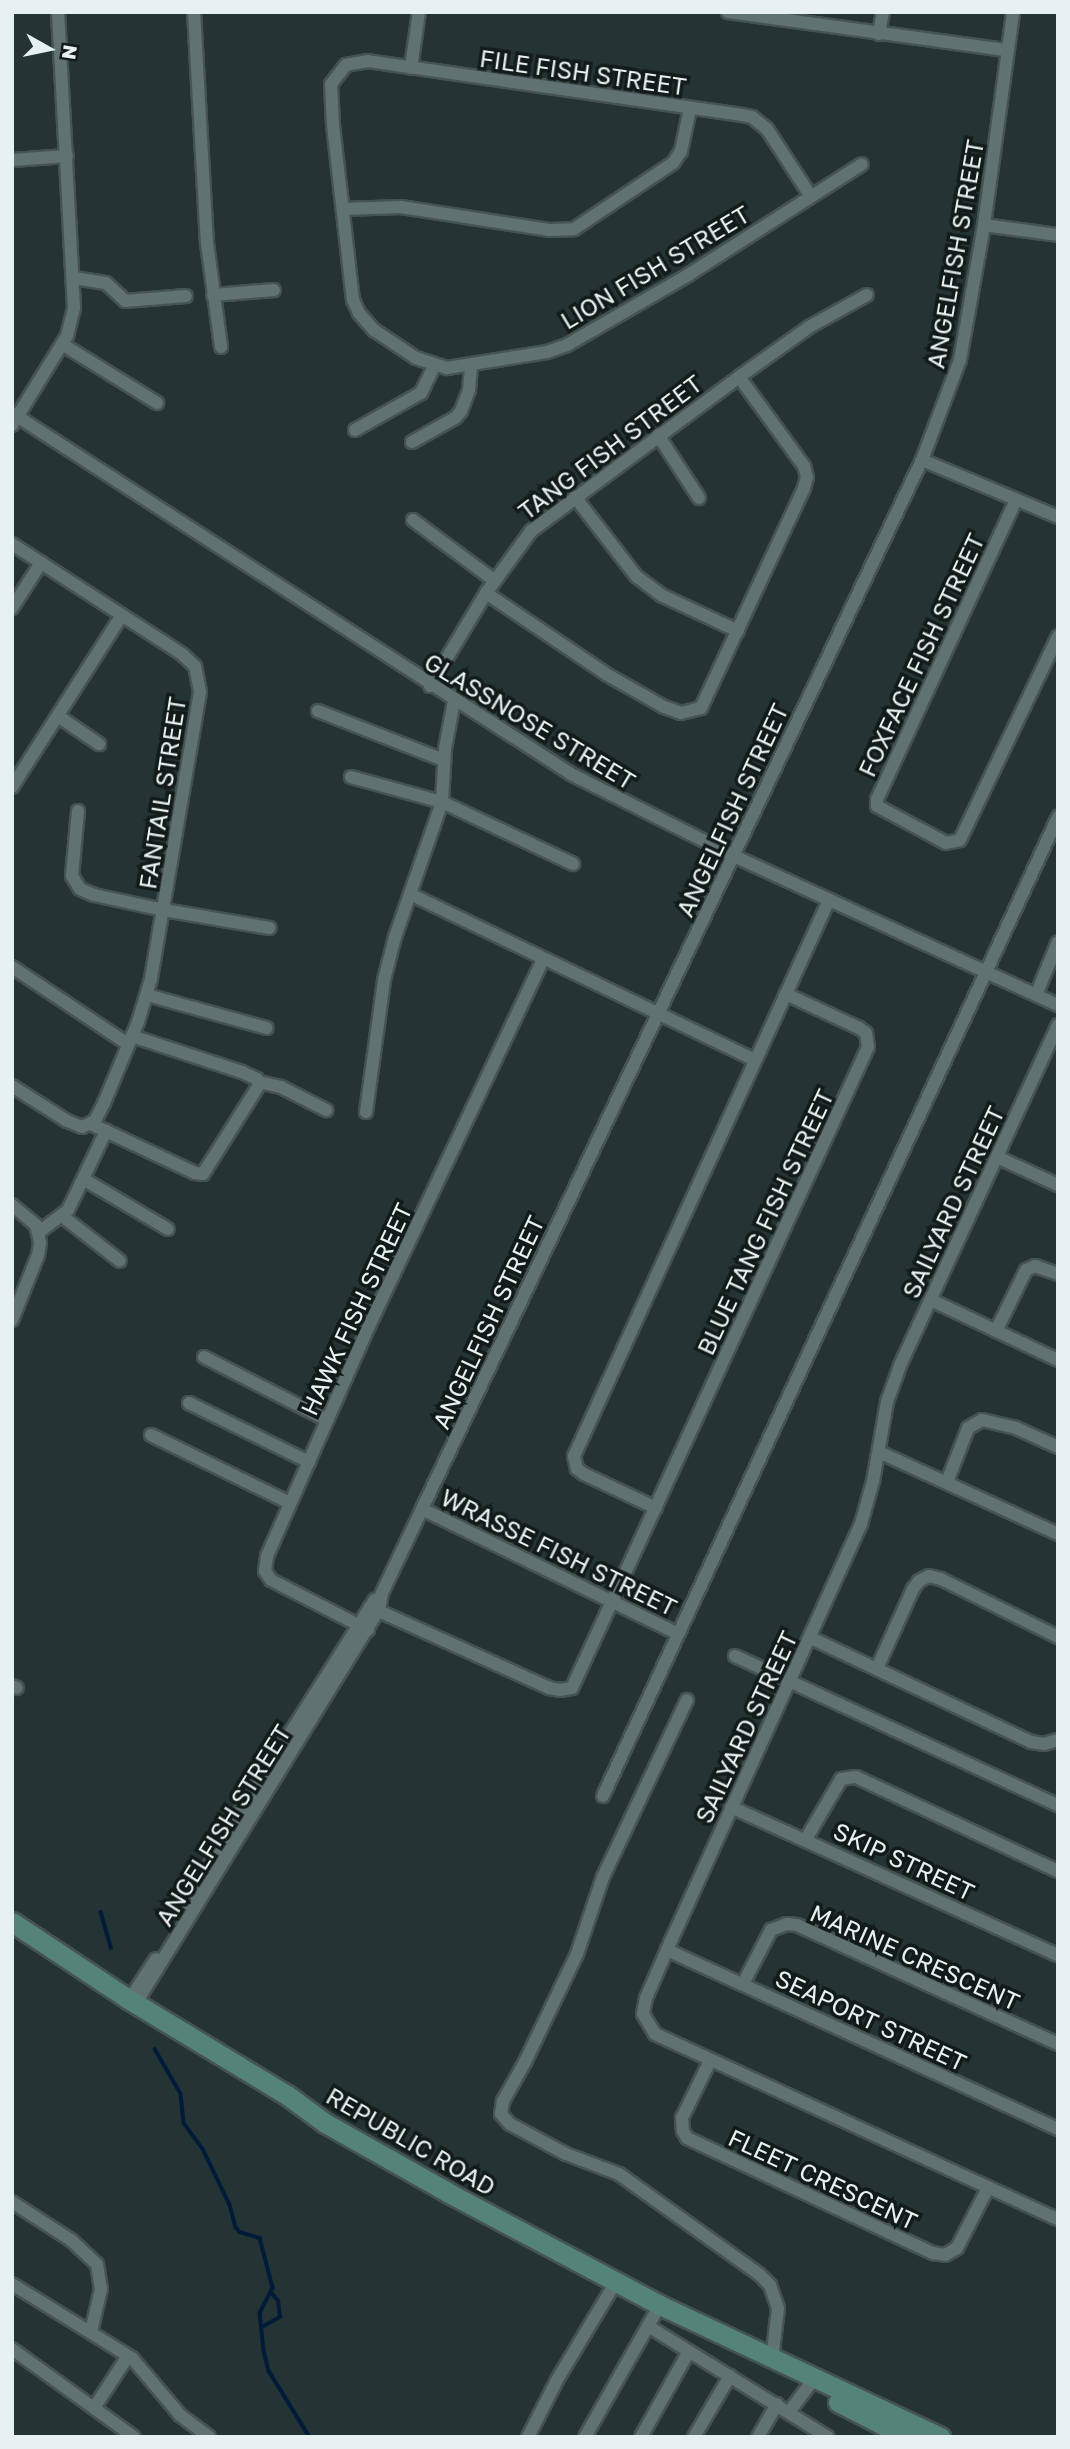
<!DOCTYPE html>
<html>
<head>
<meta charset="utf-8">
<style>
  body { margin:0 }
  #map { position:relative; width:1070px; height:2449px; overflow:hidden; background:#243434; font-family:"Golos Text",sans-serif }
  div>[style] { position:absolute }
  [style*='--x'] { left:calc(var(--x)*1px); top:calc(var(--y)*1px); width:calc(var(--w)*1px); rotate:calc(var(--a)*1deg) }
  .stream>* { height:3.5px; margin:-1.75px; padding:0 1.75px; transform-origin:1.75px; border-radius:1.75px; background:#001b39 }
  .roads { filter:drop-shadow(2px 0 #465353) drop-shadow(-2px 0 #465353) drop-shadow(0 2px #465353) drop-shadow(0 -2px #465353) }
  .street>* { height:12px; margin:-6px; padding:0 6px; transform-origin:6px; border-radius:6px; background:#617272 }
  .secondary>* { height:19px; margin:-9.5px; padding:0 9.5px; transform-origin:9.5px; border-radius:9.5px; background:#548479 }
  span { translate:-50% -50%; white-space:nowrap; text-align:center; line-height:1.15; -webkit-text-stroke:7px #131a1a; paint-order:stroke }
  .street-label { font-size:24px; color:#e7f1f1 }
  .frame { position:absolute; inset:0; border:14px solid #e7f1f1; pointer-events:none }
  .north { position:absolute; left:14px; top:14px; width:70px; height:70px; -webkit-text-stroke:5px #131a1a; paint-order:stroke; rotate:99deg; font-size:19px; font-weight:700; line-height:28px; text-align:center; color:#e7f1f1 }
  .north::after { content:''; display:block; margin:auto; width:24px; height:32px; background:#e7f1f1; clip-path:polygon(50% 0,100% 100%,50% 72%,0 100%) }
</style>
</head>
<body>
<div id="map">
  <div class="stream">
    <div style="--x:101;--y:1912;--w:37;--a:74"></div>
    <div style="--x:155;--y:2049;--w:52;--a:60"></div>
    <div style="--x:181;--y:2094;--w:29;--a:84"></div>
    <div style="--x:184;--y:2123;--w:32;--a:54"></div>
    <div style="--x:203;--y:2149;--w:62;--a:64.3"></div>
    <div style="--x:230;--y:2205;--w:23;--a:75"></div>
    <div style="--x:236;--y:2227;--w:6;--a:51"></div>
    <div style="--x:240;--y:2232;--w:21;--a:17"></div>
    <div style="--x:260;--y:2238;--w:52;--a:75.4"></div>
    <div style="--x:273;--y:2288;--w:28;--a:117"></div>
    <div style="--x:260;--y:2313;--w:38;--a:84"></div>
    <div style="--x:264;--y:2351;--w:21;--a:76"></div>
    <div style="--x:269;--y:2371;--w:78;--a:58.2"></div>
    <div style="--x:262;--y:2327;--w:21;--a:-29"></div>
    <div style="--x:280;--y:2317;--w:16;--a:-97"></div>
    <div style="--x:278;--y:2301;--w:9;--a:-131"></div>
  </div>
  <div class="roads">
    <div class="street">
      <div style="--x:194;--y:12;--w:231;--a:86.8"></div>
      <div style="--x:207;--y:243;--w:105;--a:82.3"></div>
      <div style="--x:728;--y:12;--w:282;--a:7.8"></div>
      <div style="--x:879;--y:34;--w:22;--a:-80"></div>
      <div style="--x:411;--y:68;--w:57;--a:-81.9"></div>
      <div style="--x:12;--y:160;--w:55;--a:-4.2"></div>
      <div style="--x:810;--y:195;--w:79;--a:-123.1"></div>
      <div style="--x:767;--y:129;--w:19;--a:-141"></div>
      <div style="--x:752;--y:117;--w:10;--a:-169"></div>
      <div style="--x:742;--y:115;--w:378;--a:-171.8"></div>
      <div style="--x:368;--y:61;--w:22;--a:170"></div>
      <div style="--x:346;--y:65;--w:24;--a:128"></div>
      <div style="--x:331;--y:84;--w:41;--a:87.2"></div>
      <div style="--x:333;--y:125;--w:176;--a:83.5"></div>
      <div style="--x:353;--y:300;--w:14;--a:65"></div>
      <div style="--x:359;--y:313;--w:23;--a:49"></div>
      <div style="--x:374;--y:330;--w:50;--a:33.7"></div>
      <div style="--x:416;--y:358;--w:33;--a:18"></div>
      <div style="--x:447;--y:368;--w:101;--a:-9.1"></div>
      <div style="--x:547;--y:352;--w:21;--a:-19"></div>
      <div style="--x:567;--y:345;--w:140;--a:-30"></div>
      <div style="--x:688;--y:275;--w:206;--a:-32.5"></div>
      <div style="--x:344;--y:209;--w:57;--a:-2"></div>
      <div style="--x:401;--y:207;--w:151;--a:8.8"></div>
      <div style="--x:550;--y:230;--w:24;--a:-2"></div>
      <div style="--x:574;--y:229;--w:119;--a:-33.7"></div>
      <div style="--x:673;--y:163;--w:14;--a:-56"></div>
      <div style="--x:681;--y:151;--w:43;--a:-77.9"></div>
      <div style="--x:984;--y:225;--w:75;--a:7.7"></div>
      <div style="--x:74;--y:278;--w:32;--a:9"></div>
      <div style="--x:106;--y:283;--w:26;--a:43"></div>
      <div style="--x:125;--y:301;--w:61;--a:-4.7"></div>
      <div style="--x:213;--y:295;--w:61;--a:-4.7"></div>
      <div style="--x:62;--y:344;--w:112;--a:31.8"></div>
      <div style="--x:12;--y:413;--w:665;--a:32.85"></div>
      <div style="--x:571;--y:774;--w:182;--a:26.7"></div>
      <div style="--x:734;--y:856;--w:357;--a:24.7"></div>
      <div style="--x:12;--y:425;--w:105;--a:-58.3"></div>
      <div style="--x:67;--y:336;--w:29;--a:-76"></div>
      <div style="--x:74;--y:308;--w:296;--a:-93.1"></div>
      <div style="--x:355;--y:430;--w:76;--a:-29.3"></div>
      <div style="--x:421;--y:393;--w:30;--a:-64"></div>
      <div style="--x:658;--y:435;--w:75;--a:56.9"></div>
      <div style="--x:412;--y:442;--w:49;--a:-29.2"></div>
      <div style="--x:455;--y:418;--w:9;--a:-49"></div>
      <div style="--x:461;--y:411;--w:22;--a:-69"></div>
      <div style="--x:469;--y:390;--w:25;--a:-85"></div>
      <div style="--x:922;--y:460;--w:147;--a:22.7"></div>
      <div style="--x:575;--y:497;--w:100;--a:52.3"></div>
      <div style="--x:636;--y:576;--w:31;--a:37"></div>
      <div style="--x:661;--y:595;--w:85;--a:25.1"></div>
      <div style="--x:1016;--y:500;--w:330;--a:114.9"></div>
      <div style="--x:877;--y:799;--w:7;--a:90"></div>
      <div style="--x:877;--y:806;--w:78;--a:28.2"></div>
      <div style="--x:946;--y:843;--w:14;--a:-12"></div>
      <div style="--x:960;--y:840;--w:226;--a:-64.3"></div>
      <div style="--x:413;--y:520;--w:102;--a:36.6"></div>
      <div style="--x:12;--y:544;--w:202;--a:32.9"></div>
      <div style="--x:182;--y:654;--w:18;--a:43"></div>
      <div style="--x:195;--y:666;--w:26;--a:79"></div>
      <div style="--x:200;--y:692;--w:291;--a:99.7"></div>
      <div style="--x:151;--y:979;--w:45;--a:106.8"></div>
      <div style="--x:138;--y:1022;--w:88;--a:112.8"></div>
      <div style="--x:104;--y:1103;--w:20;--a:117"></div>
      <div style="--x:95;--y:1121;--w:14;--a:155"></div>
      <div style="--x:82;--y:1127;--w:16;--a:-158"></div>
      <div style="--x:67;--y:1121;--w:65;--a:-147.5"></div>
      <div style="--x:486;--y:593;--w:145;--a:34"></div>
      <div style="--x:606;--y:674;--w:67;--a:29.6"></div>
      <div style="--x:664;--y:707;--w:18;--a:19"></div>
      <div style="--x:681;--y:713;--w:21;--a:-14"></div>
      <div style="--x:701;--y:708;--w:243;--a:-64.9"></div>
      <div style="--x:804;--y:488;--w:11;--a:-75"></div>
      <div style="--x:807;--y:477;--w:11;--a:-105"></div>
      <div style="--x:804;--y:466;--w:110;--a:-126.1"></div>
      <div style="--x:12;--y:608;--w:54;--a:-57.2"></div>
      <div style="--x:430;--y:686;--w:109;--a:-58.9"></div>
      <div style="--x:486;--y:593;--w:77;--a:-54"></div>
      <div style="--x:531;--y:531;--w:259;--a:-36.5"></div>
      <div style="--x:739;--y:377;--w:86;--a:-35.5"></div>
      <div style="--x:809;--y:327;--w:66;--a:-28.9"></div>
      <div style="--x:318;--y:711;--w:135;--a:21.3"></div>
      <div style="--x:58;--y:716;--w:50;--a:34.3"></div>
      <div style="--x:351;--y:777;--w:94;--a:15.4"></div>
      <div style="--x:442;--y:802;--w:145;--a:25.3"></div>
      <div style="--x:12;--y:787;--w:204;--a:-57.4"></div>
      <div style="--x:78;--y:811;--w:65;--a:95.3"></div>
      <div style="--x:72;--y:876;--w:15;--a:58"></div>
      <div style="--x:80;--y:889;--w:15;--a:23"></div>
      <div style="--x:94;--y:895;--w:72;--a:12.1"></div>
      <div style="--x:164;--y:910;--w:107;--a:9.7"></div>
      <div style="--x:410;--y:894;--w:383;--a:25.7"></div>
      <div style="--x:12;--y:967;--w:139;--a:33.6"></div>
      <div style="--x:147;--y:995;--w:124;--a:15.4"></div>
      <div style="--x:1036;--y:995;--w:57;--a:-67.5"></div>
      <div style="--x:1058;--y:1025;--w:376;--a:114.9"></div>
      <div style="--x:900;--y:1366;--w:38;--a:110"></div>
      <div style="--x:887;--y:1402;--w:80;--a:100"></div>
      <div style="--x:873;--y:1481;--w:45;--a:105.6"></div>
      <div style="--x:861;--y:1524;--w:468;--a:114.5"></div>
      <div style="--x:667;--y:1950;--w:52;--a:113.6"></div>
      <div style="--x:646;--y:1998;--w:16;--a:101"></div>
      <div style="--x:643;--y:2014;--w:23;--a:59"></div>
      <div style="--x:655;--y:2034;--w:443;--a:24.7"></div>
      <div style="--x:259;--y:1082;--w:23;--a:13"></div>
      <div style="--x:281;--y:1087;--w:51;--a:27.1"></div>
      <div style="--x:366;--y:1112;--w:133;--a:-82.2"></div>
      <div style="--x:384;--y:980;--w:44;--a:-75.7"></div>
      <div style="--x:395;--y:937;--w:143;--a:-70.8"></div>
      <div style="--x:442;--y:802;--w:53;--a:-86.8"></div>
      <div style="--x:445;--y:749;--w:49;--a:-79.4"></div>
      <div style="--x:91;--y:1124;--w:115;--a:25.2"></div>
      <div style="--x:195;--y:1173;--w:8;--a:7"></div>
      <div style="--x:203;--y:1174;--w:105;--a:-57.8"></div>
      <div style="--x:259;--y:1085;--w:6;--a:-108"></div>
      <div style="--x:257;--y:1079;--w:17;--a:-155"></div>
      <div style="--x:242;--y:1072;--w:116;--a:-161.9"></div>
      <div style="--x:997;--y:1157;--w:67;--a:24.7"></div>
      <div style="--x:85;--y:1180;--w:96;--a:30.6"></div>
      <div style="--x:12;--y:1205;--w:31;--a:40"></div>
      <div style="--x:36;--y:1225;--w:18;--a:77"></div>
      <div style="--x:40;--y:1243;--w:12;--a:99"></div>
      <div style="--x:38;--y:1255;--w:70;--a:111.8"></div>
      <div style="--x:62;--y:1216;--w:73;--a:37.8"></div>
      <div style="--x:39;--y:1232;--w:36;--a:-37"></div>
      <div style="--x:68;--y:1210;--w:88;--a:-64.3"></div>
      <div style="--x:931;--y:1300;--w:140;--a:25.3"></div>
      <div style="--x:996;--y:1331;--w:68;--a:-63.8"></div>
      <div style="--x:1026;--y:1270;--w:10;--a:-24"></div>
      <div style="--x:1035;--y:1266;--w:24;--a:19"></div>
      <div style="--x:204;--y:1357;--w:138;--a:27.1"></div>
      <div style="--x:189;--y:1403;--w:134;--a:26.2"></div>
      <div style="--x:151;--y:1435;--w:155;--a:26.1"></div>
      <div style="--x:879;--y:1452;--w:197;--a:24.6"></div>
      <div style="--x:947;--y:1482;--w:58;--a:-68.7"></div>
      <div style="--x:968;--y:1428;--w:16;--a:-30"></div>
      <div style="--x:982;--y:1420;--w:35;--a:13"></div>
      <div style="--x:1016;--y:1428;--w:46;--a:24.3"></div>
      <div style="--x:656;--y:1508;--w:80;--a:-154.7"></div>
      <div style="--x:584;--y:1474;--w:9;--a:-144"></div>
      <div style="--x:577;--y:1469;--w:13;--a:-103"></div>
      <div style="--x:574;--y:1456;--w:612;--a:-65.36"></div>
      <div style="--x:422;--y:1509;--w:285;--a:26"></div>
      <div style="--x:370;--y:1607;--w:196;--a:24.3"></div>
      <div style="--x:549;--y:1688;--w:11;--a:10"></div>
      <div style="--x:560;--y:1690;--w:12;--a:-9"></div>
      <div style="--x:572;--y:1688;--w:706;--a:-65.21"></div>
      <div style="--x:868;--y:1047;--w:14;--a:-98"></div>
      <div style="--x:866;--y:1033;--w:9;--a:-144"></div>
      <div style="--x:859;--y:1028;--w:81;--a:-155"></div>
      <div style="--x:368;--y:1630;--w:109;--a:-152.7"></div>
      <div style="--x:271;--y:1580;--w:11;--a:-124"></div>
      <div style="--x:265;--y:1571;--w:15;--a:-82"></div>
      <div style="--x:267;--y:1556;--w:252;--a:-66.1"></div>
      <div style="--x:369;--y:1326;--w:406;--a:-64.6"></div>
      <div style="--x:811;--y:1638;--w:243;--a:25.3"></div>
      <div style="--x:1031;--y:1742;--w:13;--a:9"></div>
      <div style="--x:1044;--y:1744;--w:15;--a:-16"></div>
      <div style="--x:735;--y:1656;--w:356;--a:24.8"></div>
      <div style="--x:877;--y:1668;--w:87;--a:-65.5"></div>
      <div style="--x:913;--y:1589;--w:10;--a:-53"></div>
      <div style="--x:919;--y:1581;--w:11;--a:-27"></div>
      <div style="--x:929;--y:1576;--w:12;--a:14"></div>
      <div style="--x:941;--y:1579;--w:131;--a:26.4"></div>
      <div style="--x:12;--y:1686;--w:5;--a:22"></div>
      <div style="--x:687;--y:1700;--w:196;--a:115.4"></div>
      <div style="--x:603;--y:1877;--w:81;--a:108.7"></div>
      <div style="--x:577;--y:1954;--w:120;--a:115.7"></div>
      <div style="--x:525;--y:2062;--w:45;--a:119.4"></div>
      <div style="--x:503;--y:2101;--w:13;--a:99"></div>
      <div style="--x:501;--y:2114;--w:13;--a:48"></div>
      <div style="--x:510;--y:2124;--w:64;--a:28.2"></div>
      <div style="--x:566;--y:2154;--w:57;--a:20.7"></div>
      <div style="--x:619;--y:2174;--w:173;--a:35.6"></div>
      <div style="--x:760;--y:2275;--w:14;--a:45"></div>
      <div style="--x:770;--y:2285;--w:24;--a:71"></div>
      <div style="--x:778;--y:2308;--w:52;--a:96.6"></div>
      <div style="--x:603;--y:1796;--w:1080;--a:-65.07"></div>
      <div style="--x:731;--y:1807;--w:359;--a:24.4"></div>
      <div style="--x:806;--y:1839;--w:69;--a:-59.7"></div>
      <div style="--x:841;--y:1779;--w:15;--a:-8"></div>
      <div style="--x:856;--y:1777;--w:223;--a:25"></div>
      <div style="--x:189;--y:1904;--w:77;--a:-62.1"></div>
      <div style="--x:225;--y:1836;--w:280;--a:-57.6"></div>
      <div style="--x:667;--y:1950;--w:430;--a:24.6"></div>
      <div style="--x:743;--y:1984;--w:61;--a:-62.6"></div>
      <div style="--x:771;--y:1930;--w:17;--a:-21"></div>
      <div style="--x:787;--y:1924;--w:10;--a:6"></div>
      <div style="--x:797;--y:1925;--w:287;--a:24.5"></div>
      <div style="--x:132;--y:1996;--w:44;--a:-57"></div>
      <div style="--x:136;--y:2003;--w:462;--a:-58.3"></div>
      <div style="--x:379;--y:1610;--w:17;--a:-80"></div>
      <div style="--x:382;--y:1593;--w:93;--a:-64.5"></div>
      <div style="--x:422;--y:1509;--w:1162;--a:-64.52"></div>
      <div style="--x:922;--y:460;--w:107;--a:-69.2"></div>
      <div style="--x:960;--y:360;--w:137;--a:-79.9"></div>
      <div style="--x:984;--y:225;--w:215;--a:-82.2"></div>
      <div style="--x:710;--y:2061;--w:64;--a:116.2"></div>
      <div style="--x:682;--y:2118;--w:13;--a:86"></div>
      <div style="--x:683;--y:2131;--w:8;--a:60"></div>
      <div style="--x:687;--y:2138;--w:272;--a:25.1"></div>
      <div style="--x:933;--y:2253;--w:12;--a:9"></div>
      <div style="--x:945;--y:2255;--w:14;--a:-30"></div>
      <div style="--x:957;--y:2248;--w:68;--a:-62.7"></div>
      <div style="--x:12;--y:2202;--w:70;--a:32.8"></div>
      <div style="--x:71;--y:2240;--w:35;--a:43"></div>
      <div style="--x:97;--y:2264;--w:25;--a:81"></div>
      <div style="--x:101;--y:2289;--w:44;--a:103.1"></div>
      <div style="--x:12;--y:2284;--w:141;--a:31.7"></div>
      <div style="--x:132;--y:2358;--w:75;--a:49.9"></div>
      <div style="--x:180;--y:2415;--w:36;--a:37"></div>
      <div style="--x:648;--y:2326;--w:211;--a:31.7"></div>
      <div style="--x:12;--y:2349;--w:150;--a:35.8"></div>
      <div style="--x:94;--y:2408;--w:62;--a:-56.8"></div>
      <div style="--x:789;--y:2412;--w:35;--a:-53"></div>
      <div style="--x:528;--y:2437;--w:64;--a:-63"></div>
      <div style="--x:557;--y:2380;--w:114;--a:-59"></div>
      <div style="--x:585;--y:2437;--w:152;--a:-60.4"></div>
      <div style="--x:641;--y:2437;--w:98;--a:-60.8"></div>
      <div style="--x:694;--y:2437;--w:71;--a:-59.5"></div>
      <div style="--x:758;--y:2437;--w:38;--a:-60"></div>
    </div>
    <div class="secondary">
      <div style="--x:12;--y:1922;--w:141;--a:33.5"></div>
      <div style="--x:130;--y:2000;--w:184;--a:31.2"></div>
      <div style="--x:287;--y:2095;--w:47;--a:36.4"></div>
      <div style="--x:325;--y:2123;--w:142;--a:29.4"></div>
      <div style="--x:449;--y:2193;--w:239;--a:28"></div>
      <div style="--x:660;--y:2305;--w:310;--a:25.2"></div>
      <div style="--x:838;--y:2402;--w:76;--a:27.2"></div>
    </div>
  </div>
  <div class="street-label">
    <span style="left:583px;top:72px;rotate:8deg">FILE FISH STREET</span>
    <span style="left:955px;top:254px;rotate:-80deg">ANGELFISH STREET</span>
    <span style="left:655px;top:267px;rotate:-31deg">LION FISH STREET</span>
    <span style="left:610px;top:447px;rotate:-37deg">TANG FISH STREET</span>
    <span style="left:921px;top:655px;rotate:-65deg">FOXFACE FISH STREET</span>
    <span style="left:530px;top:721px;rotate:31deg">GLASSNOSE STREET</span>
    <span style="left:162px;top:793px;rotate:-81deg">FANTAIL STREET</span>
    <span style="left:732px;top:810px;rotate:-65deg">ANGELFISH STREET</span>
    <span style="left:953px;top:1202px;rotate:-65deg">SAILYARD STREET</span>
    <span style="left:765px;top:1222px;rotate:-65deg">BLUE TANG FISH STREET</span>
    <span style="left:356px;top:1309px;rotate:-65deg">HAWK FISH STREET</span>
    <span style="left:488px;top:1322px;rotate:-65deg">ANGELFISH STREET</span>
    <span style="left:559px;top:1552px;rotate:26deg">WRASSE FISH STREET</span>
    <span style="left:746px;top:1727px;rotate:-65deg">SAILYARD STREET</span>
    <span style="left:223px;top:1825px;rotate:-58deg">ANGELFISH STREET</span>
    <span style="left:904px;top:1861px;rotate:25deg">SKIP STREET</span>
    <span style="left:915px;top:1957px;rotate:24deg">MARINE CRESCENT</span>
    <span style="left:871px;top:2020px;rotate:25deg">SEAPORT STREET</span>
    <span style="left:411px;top:2141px;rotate:30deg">REPUBLIC ROAD</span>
    <span style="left:823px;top:2179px;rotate:25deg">FLEET CRESCENT</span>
  </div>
  <div class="frame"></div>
  <div class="north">N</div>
</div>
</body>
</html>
